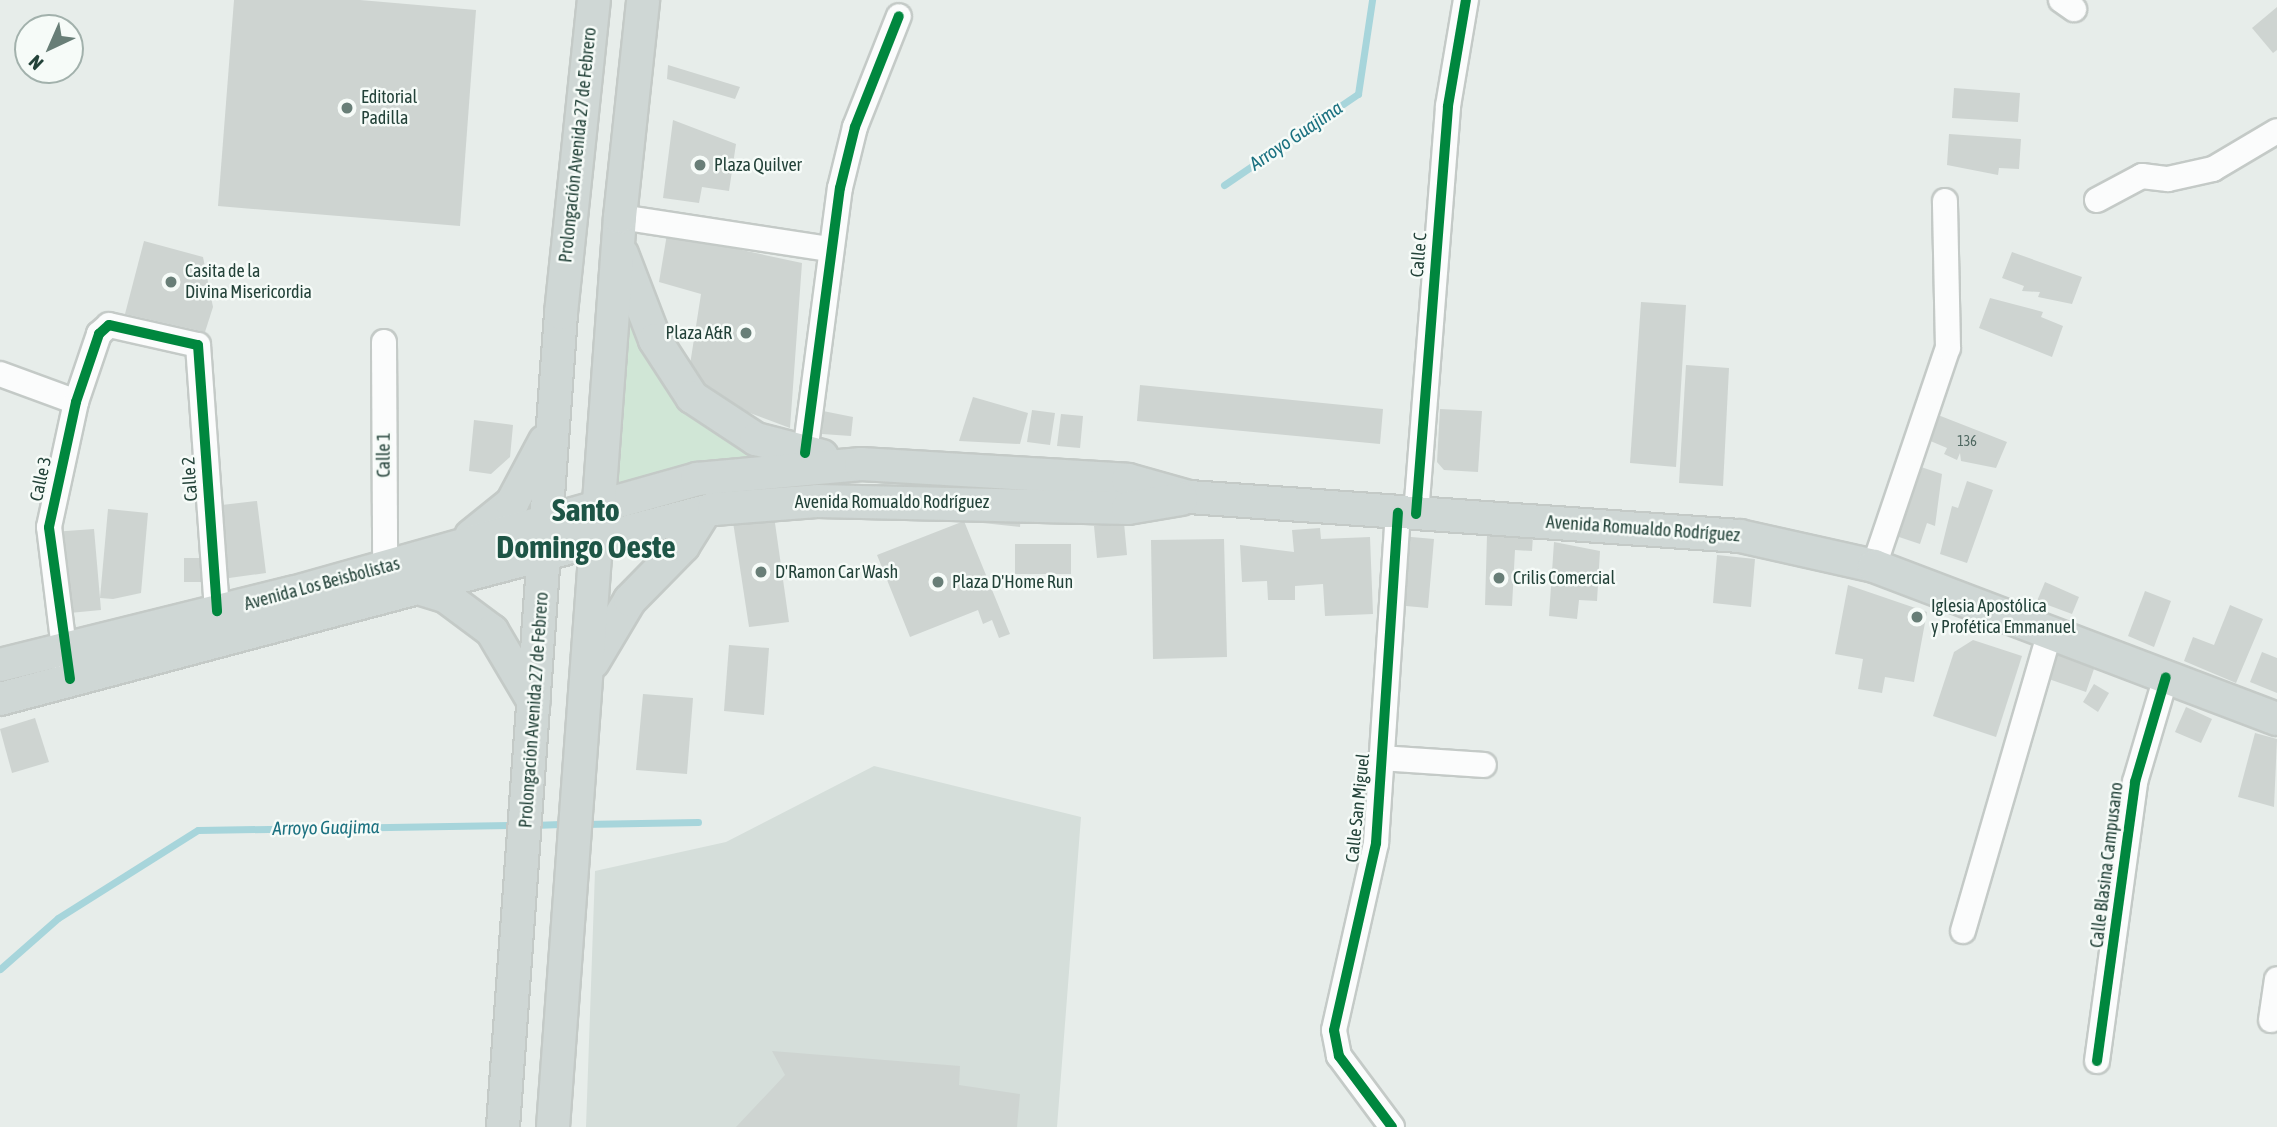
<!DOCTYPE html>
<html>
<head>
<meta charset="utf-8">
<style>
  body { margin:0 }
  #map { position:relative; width:2277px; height:1127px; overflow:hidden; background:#e7edea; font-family:"Asap Condensed",sans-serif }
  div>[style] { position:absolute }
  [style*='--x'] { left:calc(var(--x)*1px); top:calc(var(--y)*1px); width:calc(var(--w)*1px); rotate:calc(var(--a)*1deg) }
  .built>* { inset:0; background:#d5deda }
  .green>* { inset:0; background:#d0e6d6 }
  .stream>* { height:7px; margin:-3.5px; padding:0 3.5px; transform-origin:3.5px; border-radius:3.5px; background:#a7d5db }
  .building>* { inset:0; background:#ced4d1 }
  .roads { filter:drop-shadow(2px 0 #c4cac7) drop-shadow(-2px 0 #c4cac7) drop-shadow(0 2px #c4cac7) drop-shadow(0 -2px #c4cac7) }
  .minor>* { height:24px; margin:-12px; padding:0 12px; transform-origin:12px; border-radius:12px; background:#fbfcfc }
  .major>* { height:32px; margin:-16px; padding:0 16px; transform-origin:16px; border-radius:16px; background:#cfd7d5 }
  .cycleway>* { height:10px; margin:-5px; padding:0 5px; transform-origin:5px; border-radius:5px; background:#00873e }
  .dots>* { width:19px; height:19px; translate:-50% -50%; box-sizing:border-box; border:4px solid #f6fbf8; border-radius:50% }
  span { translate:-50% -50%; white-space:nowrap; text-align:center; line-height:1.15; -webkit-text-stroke:5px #f6fbf8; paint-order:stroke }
  .number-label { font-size:14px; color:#4e6760 }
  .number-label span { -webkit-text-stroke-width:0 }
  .poi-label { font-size:18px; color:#234239 }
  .left { translate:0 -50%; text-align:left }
  .right { translate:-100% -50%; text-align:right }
  .street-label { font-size:18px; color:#234239 }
  .water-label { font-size:19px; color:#1b7180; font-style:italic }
  .town-label { font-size:32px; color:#1e5546; font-weight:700 }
  .north { position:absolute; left:14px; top:14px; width:70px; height:70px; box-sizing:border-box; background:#f6fbf8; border:2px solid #a2b1ac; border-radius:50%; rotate:224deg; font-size:19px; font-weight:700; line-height:28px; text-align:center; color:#234239 }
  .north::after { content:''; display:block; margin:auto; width:24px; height:32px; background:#687e77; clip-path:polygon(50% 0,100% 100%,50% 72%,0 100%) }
</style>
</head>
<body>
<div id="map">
  <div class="built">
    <div style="clip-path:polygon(874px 766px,1081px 817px,1057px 1127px,586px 1127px,595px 871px,726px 842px)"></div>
  </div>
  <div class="green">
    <div style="clip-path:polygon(628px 293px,642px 331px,772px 454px,616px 485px)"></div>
  </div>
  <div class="stream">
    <div style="--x:1224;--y:185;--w:162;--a:-34.2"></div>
    <div style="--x:1358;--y:94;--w:95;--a:-81.5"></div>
    <div style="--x:583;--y:824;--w:115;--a:-1"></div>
    <div style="--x:534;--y:825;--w:33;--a:-2"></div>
    <div style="--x:0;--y:969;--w:77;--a:-41.3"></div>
    <div style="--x:58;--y:918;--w:165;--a:-32.2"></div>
    <div style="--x:198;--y:830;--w:320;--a:-0.9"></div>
  </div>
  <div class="building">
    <div style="clip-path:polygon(234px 0,360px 0,476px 10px,460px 226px,218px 206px)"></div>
    <div style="clip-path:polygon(2277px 7px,2277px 50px,2273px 53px,2252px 28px)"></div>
    <div style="clip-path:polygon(668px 65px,740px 87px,735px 99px,667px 79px)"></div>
    <div style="clip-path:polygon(1954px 88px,2020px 93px,2018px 122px,1952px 118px)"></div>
    <div style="clip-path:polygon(673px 120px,736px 144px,729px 191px,702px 187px,699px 203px,663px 198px)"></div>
    <div style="clip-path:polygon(1949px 134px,2021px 139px,2019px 169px,1999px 168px,1998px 175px,1947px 165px)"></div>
    <div style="clip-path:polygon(667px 234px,802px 263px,790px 428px,734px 407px,689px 371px,701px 294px,659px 282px)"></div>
    <div style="clip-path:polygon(144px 241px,203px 257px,213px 307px,205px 332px,125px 314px)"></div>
    <div style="clip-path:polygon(2012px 252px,2082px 277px,2072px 304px,2038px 297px,2040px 292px,2022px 291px,2024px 286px,2002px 278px)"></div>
    <div style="clip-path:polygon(1990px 298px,2043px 312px,2041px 317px,2063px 326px,2052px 357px,1979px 328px)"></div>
    <div style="clip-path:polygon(1641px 302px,1686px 305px,1676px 467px,1630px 463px)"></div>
    <div style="clip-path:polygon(1686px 365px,1729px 368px,1723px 486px,1679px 483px)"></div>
    <div style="clip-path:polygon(1140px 385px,1383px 409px,1380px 444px,1137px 421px)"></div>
    <div style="clip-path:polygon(973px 397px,1028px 413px,1020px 444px,959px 441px)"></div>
    <div style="clip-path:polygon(1440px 409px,1482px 411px,1478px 472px,1444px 470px,1437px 462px)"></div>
    <div style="clip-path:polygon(1032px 410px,1055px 413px,1050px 445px,1027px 442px)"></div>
    <div style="clip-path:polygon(823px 411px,853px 417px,851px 436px,822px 434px)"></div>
    <div style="clip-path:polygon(1061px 414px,1083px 416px,1080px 448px,1057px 446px)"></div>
    <div style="clip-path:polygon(1938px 415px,2007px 442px,1996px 468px,1961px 461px,1960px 453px,1957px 460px,1944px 454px,1947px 448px,1928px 440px)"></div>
    <div style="clip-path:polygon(474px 420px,513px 425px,510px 457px,491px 474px,469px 471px)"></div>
    <div style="clip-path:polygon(1918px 466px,1942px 474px,1935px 526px,1927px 523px,1920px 544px,1896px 536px)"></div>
    <div style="clip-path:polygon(1967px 481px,1993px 490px,1967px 563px,1940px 554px,1952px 506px,1958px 508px)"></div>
    <div style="clip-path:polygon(257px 501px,266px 573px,222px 579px,213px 506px)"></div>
    <div style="clip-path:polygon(964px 508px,1021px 511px,1020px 527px,964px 521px)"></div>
    <div style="clip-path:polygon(108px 509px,148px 513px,141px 593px,113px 599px,100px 598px)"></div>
    <div style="clip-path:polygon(774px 516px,789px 622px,749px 627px,733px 522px)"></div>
    <div style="clip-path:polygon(964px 521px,1010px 634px,999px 638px,992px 620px,983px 624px,978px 610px,910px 637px,877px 555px)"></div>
    <div style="clip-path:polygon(1124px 523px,1127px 555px,1097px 558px,1094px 526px)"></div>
    <div style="clip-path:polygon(1320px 528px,1321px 539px,1370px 537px,1373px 614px,1325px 616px,1323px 584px,1295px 586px,1295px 600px,1268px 600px,1267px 581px,1242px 582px,1240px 545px,1294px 552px,1292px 530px)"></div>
    <div style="clip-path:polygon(94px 529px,101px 610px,59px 614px,52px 532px)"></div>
    <div style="clip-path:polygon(1487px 535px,1533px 536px,1532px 551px,1515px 550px,1512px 606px,1485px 605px)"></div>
    <div style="clip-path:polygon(1400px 536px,1434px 539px,1428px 608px,1395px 605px)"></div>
    <div style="clip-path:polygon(1224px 539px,1227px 657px,1153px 659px,1151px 540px)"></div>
    <div style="clip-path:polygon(1554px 542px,1600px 551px,1597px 601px,1579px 600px,1577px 619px,1549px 616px)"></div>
    <div style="clip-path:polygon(1015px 544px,1071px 544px,1071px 574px,1015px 574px)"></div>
    <div style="clip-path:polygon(1717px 555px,1755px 559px,1751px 607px,1713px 603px)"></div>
    <div style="clip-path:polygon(184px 558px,205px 558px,206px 582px,184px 582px)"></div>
    <div style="clip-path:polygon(2045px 582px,2079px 597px,2072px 614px,2037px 601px)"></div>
    <div style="clip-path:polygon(1848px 585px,1927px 612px,1914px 682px,1885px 677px,1882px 693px,1858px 689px,1863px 659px,1835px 654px)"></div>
    <div style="clip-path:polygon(2145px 591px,2171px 601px,2154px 647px,2128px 636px)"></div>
    <div style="clip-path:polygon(2230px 605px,2263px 619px,2236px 683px,2184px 661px,2193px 637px,2214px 645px)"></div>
    <div style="clip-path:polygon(1973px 640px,2022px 656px,1996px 737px,1933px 716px,1954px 652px)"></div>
    <div style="clip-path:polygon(729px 645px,769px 648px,764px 715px,724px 711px)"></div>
    <div style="clip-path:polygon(2053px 650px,2095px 666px,2086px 692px,2043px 677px)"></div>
    <div style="clip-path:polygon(2262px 652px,2277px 658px,2277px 693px,2250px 682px)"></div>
    <div style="clip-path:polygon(2094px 684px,2109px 693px,2098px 712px,2083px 702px)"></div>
    <div style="clip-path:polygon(643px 694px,693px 698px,687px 774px,636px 770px)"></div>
    <div style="clip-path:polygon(2186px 707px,2212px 719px,2201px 743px,2175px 732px)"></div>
    <div style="clip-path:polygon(35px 718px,49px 762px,12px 773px,0 729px)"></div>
    <div style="clip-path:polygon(2255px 733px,2277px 739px,2274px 807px,2238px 797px)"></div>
    <div style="clip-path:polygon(772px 1051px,960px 1066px,959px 1085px,1020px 1094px,1017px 1127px,736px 1127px,785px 1075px)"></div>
  </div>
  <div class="roads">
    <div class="minor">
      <div style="--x:2061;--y:0;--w:16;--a:35"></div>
      <div style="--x:2097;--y:200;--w:51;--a:-28.1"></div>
      <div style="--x:2142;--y:176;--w:26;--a:7"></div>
      <div style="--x:2168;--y:179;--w:46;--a:-12.5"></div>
      <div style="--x:2213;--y:169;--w:74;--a:-30.7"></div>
      <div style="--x:620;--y:217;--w:210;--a:8.7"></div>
      <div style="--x:384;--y:342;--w:226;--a:89.7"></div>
      <div style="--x:0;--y:374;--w:81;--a:20.2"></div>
      <div style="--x:805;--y:453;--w:267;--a:-82.5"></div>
      <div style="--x:840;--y:188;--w:63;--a:-76.2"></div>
      <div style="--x:855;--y:127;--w:119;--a:-68.4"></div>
      <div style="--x:1416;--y:514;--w:409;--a:-85.5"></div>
      <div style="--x:1448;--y:106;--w:108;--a:-80.4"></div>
      <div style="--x:1874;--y:566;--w:230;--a:-71.3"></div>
      <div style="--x:1948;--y:348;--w:147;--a:-91.2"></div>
      <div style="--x:66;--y:665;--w:139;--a:-97"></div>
      <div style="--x:49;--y:527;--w:128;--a:-77.8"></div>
      <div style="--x:76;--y:402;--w:72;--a:-71.3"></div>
      <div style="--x:99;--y:334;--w:13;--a:-42"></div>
      <div style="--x:109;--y:325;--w:91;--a:12.7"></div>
      <div style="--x:198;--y:345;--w:267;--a:85.9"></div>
      <div style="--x:1381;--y:758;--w:103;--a:3.9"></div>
      <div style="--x:1963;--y:931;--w:311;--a:-73.8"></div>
      <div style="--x:2271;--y:1020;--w:41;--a:-81.7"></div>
      <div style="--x:2097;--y:1061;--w:282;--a:-82.2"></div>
      <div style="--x:2135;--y:782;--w:109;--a:-73.6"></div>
      <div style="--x:1392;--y:1127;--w:89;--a:-126.7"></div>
      <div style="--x:1339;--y:1056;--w:26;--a:-101"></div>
      <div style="--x:1334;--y:1030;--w:192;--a:-77.3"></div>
      <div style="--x:1376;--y:843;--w:331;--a:-86.2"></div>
    </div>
    <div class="major">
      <div style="--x:622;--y:254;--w:92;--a:69"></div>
      <div style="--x:655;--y:340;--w:68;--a:57"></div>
      <div style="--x:692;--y:397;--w:77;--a:33.3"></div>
      <div style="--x:756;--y:439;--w:68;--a:14.4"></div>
      <div style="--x:471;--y:536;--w:53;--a:-38.8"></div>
      <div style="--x:512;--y:503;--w:70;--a:-62"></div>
      <div style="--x:418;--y:588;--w:28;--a:17"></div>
      <div style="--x:445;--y:596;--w:59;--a:36.7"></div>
      <div style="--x:492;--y:631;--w:82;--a:59.4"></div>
      <div style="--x:593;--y:662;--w:72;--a:-59.2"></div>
      <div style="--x:630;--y:600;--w:76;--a:-45.5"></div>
      <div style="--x:683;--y:546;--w:40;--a:-58"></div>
      <div style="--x:0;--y:665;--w:301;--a:-13.9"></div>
      <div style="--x:292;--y:593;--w:421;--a:-15.7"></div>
      <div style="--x:697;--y:479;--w:165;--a:-5.2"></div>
      <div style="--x:861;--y:464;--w:267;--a:3.4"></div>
      <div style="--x:1128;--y:480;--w:63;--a:15.6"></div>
      <div style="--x:1189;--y:497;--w:552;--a:4.05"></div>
      <div style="--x:1740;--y:536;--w:137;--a:12.6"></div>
      <div style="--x:1874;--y:566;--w:431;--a:20.8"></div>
      <div style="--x:0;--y:699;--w:739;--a:-14.9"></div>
      <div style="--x:714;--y:509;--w:103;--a:-4.4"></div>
      <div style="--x:817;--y:501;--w:311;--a:1.3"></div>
      <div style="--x:1128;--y:508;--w:54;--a:-9.6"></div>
      <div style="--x:503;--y:1127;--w:816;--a:-85.92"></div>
      <div style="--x:561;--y:313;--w:315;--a:-84"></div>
      <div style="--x:553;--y:1127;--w:912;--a:-85.79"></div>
      <div style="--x:620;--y:217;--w:218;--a:-83.9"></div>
    </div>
  </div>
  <div class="cycleway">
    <div style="--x:805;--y:453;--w:267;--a:-82.5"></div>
    <div style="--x:840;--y:188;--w:63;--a:-76.2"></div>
    <div style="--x:855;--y:127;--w:119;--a:-68.4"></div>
    <div style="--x:1416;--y:514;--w:409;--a:-85.5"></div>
    <div style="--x:1448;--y:106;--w:108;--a:-80.4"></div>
    <div style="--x:70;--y:679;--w:153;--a:-97.9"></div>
    <div style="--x:49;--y:527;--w:128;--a:-77.8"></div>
    <div style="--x:76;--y:402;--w:72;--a:-71.3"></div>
    <div style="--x:99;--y:334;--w:13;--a:-42"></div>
    <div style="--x:109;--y:325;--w:91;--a:12.7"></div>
    <div style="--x:198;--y:345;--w:267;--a:85.9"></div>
    <div style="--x:2097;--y:1061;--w:282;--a:-82.2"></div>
    <div style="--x:2135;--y:782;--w:109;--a:-73.6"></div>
    <div style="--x:1392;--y:1127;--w:89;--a:-126.7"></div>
    <div style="--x:1339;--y:1056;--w:26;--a:-101"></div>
    <div style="--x:1334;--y:1030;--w:192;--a:-77.3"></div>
    <div style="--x:1376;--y:843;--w:331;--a:-86.2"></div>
  </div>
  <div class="dots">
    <div style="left:347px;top:108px;background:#687e77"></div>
    <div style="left:700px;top:165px;background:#687e77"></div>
    <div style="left:171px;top:282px;background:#687e77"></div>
    <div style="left:746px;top:333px;background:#687e77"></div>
    <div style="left:761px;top:572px;background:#687e77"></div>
    <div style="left:1499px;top:578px;background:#687e77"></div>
    <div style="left:938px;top:582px;background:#687e77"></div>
    <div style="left:1917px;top:617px;background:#687e77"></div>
  </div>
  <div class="number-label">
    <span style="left:1967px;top:441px">136</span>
  </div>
  <div class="poi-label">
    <span class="left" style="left:361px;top:108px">Editorial<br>Padilla</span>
    <span class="left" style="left:714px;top:165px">Plaza Quilver</span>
    <span class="left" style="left:185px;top:282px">Casita de la<br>Divina Misericordia</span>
    <span class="right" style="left:732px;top:333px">Plaza A&amp;R</span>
    <span class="left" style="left:775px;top:572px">D'Ramon Car Wash</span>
    <span class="left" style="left:1513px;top:578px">Crilis Comercial</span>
    <span class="left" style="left:952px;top:582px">Plaza D'Home Run</span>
    <span class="left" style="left:1931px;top:617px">Iglesia Apostólica<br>y Profética Emmanuel</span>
  </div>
  <div class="street-label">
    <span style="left:578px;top:145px;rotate:-84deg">Prolongación Avenida 27 de Febrero</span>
    <span style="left:1419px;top:255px;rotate:-85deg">Calle C</span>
    <span style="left:384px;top:455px;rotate:-90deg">Calle 1</span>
    <span style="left:41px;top:479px;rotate:-78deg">Calle 3</span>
    <span style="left:190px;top:479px;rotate:-94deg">Calle 2</span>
    <span style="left:892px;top:502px">Avenida Romualdo Rodríguez</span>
    <span style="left:1643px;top:529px;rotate:4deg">Avenida Romualdo Rodríguez</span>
    <span style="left:322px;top:584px;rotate:-15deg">Avenida Los Beisbolistas</span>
    <span style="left:534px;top:710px;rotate:-86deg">Prolongación Avenida 27 de Febrero</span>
    <span style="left:1358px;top:808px;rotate:-84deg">Calle San Miguel</span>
    <span style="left:2107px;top:865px;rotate:-83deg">Calle Blasina Campusano</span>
  </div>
  <div class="water-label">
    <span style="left:1296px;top:136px;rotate:-34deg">Arroyo Guajima</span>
    <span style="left:326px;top:828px;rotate:-1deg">Arroyo Guajima</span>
  </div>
  <div class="town-label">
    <span style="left:586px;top:529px">Santo<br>Domingo Oeste</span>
  </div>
  <div class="north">N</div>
</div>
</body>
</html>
